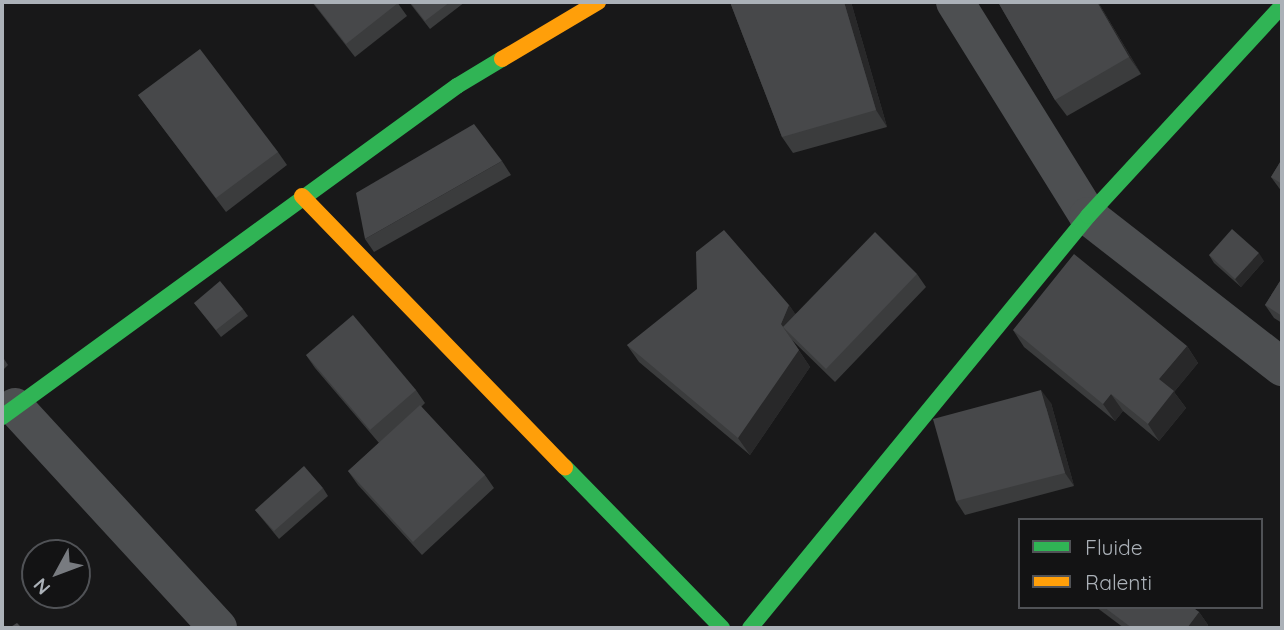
<!DOCTYPE html>
<html>
<head>
<meta charset="utf-8">
<style>
  body { margin:0 }
  #map { position:relative; width:1284px; height:630px; overflow:hidden; background:#181819; font-family:Quicksand,sans-serif }
  div>[style] { position:absolute }
  [style*='--x'] { left:calc(var(--x)*1px); top:calc(var(--y)*1px); width:calc(var(--w)*1px); rotate:calc(var(--a)*1deg) }
  .street>* { height:38px; margin:-19px; padding:0 19px; transform-origin:19px; border-radius:19px; background:#4d4f51 }
  .fast>* { height:16px; margin:-8px; padding:0 8px; transform-origin:8px; border-radius:8px; background:#30b455 }
  .slow>* { height:16px; margin:-8px; padding:0 8px; transform-origin:8px; border-radius:8px; background:#ff9f0a }
  .wall>* { inset:0; background:#3b3c3d }
  .shaded-wall>* { inset:0; background:#282829 }
  .building>* { inset:0; background:#47484a }
  span { translate:-50% -50%; white-space:nowrap; text-align:center; line-height:1.15; -webkit-text-stroke:7px #131314; paint-order:stroke }
  .frame { position:absolute; inset:0; border:4px solid #abb1b8; pointer-events:none }
  .legend { position:absolute; left:1018px; top:518px; width:245px; height:91px; box-sizing:border-box; background:#131314; border:2px solid #505256; margin:0; padding:9px 12px; list-style:none; font-size:21px; color:#abb1b8 }
  .legend li { display:flex; align-items:center; gap:14px; height:35px }
  .legend b { width:35px; border:2px solid #505256 }
  .north { position:absolute; left:21px; top:539px; width:70px; height:70px; box-sizing:border-box; background:#131314; border:2px solid #505256; border-radius:50%; rotate:229deg; font-size:19px; font-weight:700; line-height:28px; text-align:center; color:#abb1b8 }
  .north::after { content:''; display:block; margin:auto; width:24px; height:32px; background:#787b80; clip-path:polygon(50% 0,100% 100%,50% 72%,0 100%) }
</style>
</head>
<body>
<div id="map">
  <div class="street">
    <div style="--x:955;--y:2;--w:252;--a:58.1"></div>
    <div style="--x:1088;--y:216;--w:246;--a:37.9"></div>
    <div style="--x:15;--y:407;--w:300;--a:47.4"></div>
  </div>
  <div class="fast">
    <div style="--x:2;--y:417;--w:563;--a:-36.03"></div>
    <div style="--x:457;--y:86;--w:52;--a:-31"></div>
    <div style="--x:565;--y:467;--w:225;--a:45.7"></div>
    <div style="--x:750;--y:628;--w:533;--a:-50.63"></div>
    <div style="--x:1088;--y:216;--w:286;--a:-47.3"></div>
  </div>
  <div class="slow">
    <div style="--x:502;--y:59;--w:112;--a:-30.7"></div>
    <div style="--x:302;--y:196;--w:378;--a:45.9"></div>
  </div>
  <div class="wall">
    <div style="clip-path:polygon(312px 2px,397px 2px,407px 16px,355px 57px)"></div>
    <div style="clip-path:polygon(409px 2px,465px 2px,430px 29px)"></div>
    <div style="clip-path:polygon(730px 2px,851px 2px,887px 127px,793px 153px,782px 137px)"></div>
    <div style="clip-path:polygon(998px 2px,1098px 2px,1141px 74px,1067px 116px,1055px 100px)"></div>
    <div style="clip-path:polygon(138px 95px,278px 152px,287px 165px,226px 212px)"></div>
    <div style="clip-path:polygon(1282px 159px,1282px 192px,1271px 177px)"></div>
    <div style="clip-path:polygon(502px 161px,511px 175px,374px 252px,365px 239px)"></div>
    <div style="clip-path:polygon(1209px 255px,1264px 261px,1241px 287px,1214px 263px)"></div>
    <div style="clip-path:polygon(917px 274px,926px 287px,835px 382px,792px 340px,810px 367px,750px 455px,639px 362px,627px 345px,789px 305px,795px 314px)"></div>
    <div style="clip-path:polygon(1282px 278px,1282px 323px,1274px 318px,1265px 305px)"></div>
    <div style="clip-path:polygon(194px 303px,243px 309px,248px 316px,221px 337px)"></div>
    <div style="clip-path:polygon(1013px 330px,1187px 346px,1198px 363px,1174px 392px,1186px 408px,1159px 441px,1123px 411px,1115px 421px,1024px 347px)"></div>
    <div style="clip-path:polygon(306px 355px,416px 390px,425px 403px,421px 407px,485px 475px,494px 488px,422px 555px,358px 485px,348px 471px,379px 443px,315px 368px)"></div>
    <div style="clip-path:polygon(2px 356px,8px 365px,2px 371px)"></div>
    <div style="clip-path:polygon(1051px 403px,1074px 486px,965px 515px,956px 501px)"></div>
    <div style="clip-path:polygon(323px 488px,328px 496px,279px 539px,255px 510px)"></div>
    <div style="clip-path:polygon(1096px 607px,1192px 607px,1199px 612px,1208px 625px,1206px 628px,1124px 628px)"></div>
  </div>
  <div class="shaded-wall">
    <div style="clip-path:polygon(844px 2px,851px 2px,887px 127px,876px 110px)"></div>
    <div style="clip-path:polygon(1097px 2px,1098px 2px,1141px 74px,1129px 57px)"></div>
    <div style="clip-path:polygon(1259px 253px,1264px 261px,1241px 287px,1235px 279px)"></div>
    <div style="clip-path:polygon(789px 305px,801px 322px,783px 327px,810px 367px,750px 455px,738px 438px,781px 324px)"></div>
    <div style="clip-path:polygon(1187px 346px,1198px 363px,1174px 392px,1186px 408px,1159px 441px,1148px 424px,1159px 379px)"></div>
    <div style="clip-path:polygon(1041px 390px,1051px 403px,1074px 486px,1065px 473px)"></div>
    <div style="clip-path:polygon(1111px 394px,1123px 411px,1115px 421px,1103px 404px)"></div>
    <div style="clip-path:polygon(1199px 612px,1208px 625px,1206px 628px,1187px 628px)"></div>
  </div>
  <div class="building">
    <div style="clip-path:polygon(313px 2px,397px 2px,398px 3px,346px 44px)"></div>
    <div style="clip-path:polygon(410px 2px,450px 2px,425px 21px)"></div>
    <div style="clip-path:polygon(730px 2px,844px 2px,876px 110px,782px 137px)"></div>
    <div style="clip-path:polygon(998px 2px,1097px 2px,1129px 57px,1055px 100px)"></div>
    <div style="clip-path:polygon(200px 49px,278px 152px,216px 198px,138px 95px)"></div>
    <div style="clip-path:polygon(474px 124px,502px 161px,365px 239px,356px 193px)"></div>
    <div style="clip-path:polygon(1282px 159px,1282px 184px,1271px 177px)"></div>
    <div style="clip-path:polygon(1232px 229px,1259px 253px,1235px 279px,1209px 255px)"></div>
    <div style="clip-path:polygon(724px 230px,789px 305px,781px 324px,799px 350px,738px 438px,627px 345px,697px 289px,696px 252px)"></div>
    <div style="clip-path:polygon(875px 232px,917px 274px,826px 369px,783px 327px)"></div>
    <div style="clip-path:polygon(1074px 254px,1187px 346px,1159px 379px,1174px 391px,1148px 424px,1111px 394px,1103px 404px,1013px 330px)"></div>
    <div style="clip-path:polygon(1282px 278px,1282px 316px,1265px 305px)"></div>
    <div style="clip-path:polygon(220px 281px,243px 309px,216px 330px,194px 303px)"></div>
    <div style="clip-path:polygon(353px 315px,416px 390px,370px 430px,306px 355px)"></div>
    <div style="clip-path:polygon(1041px 390px,1065px 473px,956px 501px,933px 419px)"></div>
    <div style="clip-path:polygon(420px 405px,485px 475px,413px 542px,348px 471px)"></div>
    <div style="clip-path:polygon(304px 466px,323px 488px,274px 531px,255px 510px)"></div>
    <div style="clip-path:polygon(1104px 607px,1192px 607px,1199px 612px,1187px 628px,1132px 628px)"></div>
    <div style="clip-path:polygon(17px 623px,22px 628px,9px 628px)"></div>
  </div>
  <div class="frame"></div>
  <ul class="legend">
  <li><b style="height:9px;background:#30b455"></b>Fluide</li>
  <li><b style="height:9px;background:#ff9f0a"></b>Ralenti</li>
  </ul>
  <div class="north">N</div>
</div>
</body>
</html>
